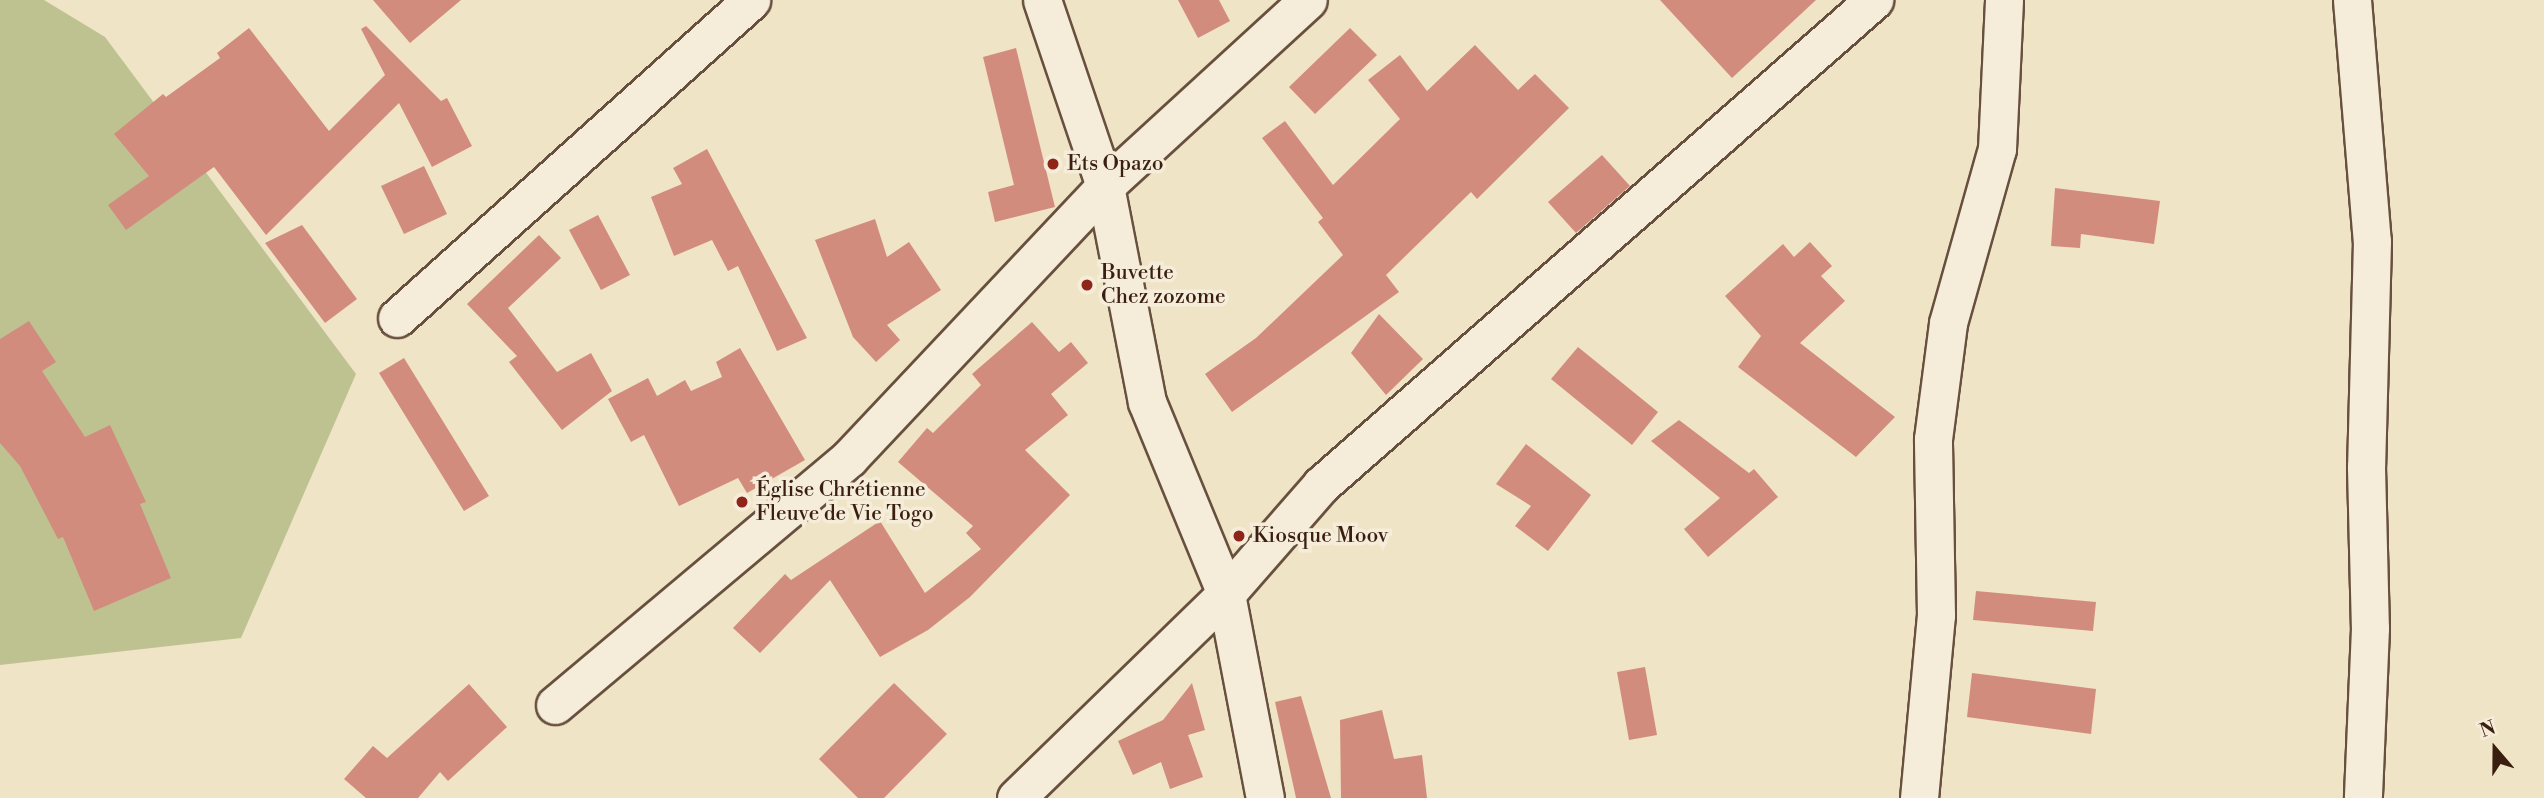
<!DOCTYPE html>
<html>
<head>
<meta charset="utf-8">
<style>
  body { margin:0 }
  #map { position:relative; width:2544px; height:798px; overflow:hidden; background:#f0e4c6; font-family:"Libre Bodoni",serif }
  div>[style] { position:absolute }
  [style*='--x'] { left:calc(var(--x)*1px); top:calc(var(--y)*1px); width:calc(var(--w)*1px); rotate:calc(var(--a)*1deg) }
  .green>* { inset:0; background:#bec291 }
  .building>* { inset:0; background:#d28c7e }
  .roads { filter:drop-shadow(2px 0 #68503e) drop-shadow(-2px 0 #68503e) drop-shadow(0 2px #68503e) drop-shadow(0 -2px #68503e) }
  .street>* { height:37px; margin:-18.5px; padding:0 18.5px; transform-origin:18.5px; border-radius:18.5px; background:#f5edda }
  .dots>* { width:19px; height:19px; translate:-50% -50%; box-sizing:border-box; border:4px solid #f5edda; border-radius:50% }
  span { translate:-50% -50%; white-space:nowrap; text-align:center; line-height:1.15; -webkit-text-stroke:7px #f5edda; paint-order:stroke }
  .poi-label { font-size:21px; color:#3a1f11 }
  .left { translate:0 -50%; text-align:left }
  .north { position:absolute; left:2460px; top:714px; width:70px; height:70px; -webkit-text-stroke:5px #f5edda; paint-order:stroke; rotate:340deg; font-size:19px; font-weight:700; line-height:28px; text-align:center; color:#3a1f11 }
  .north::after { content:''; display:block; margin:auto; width:24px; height:32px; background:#3a1f11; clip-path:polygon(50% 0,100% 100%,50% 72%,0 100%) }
</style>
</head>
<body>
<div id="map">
  <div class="green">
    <div style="clip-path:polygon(0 0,44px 0,105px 37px,356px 374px,241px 638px,0 665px)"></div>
  </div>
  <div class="building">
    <div style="clip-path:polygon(373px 0,461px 0,410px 43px)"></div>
    <div style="clip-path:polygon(1178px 0,1219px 0,1230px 21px,1198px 38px)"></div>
    <div style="clip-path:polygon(1660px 0,1816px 0,1732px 78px)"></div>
    <div style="clip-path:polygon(366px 26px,441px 101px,447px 98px,472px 146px,432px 167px,399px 103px,266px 235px,214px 167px,126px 230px,108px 205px,149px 176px,114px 134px,163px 94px,166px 97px,220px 58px,217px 53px,249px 28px,329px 131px,385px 75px,361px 29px)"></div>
    <div style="clip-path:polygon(1350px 28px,1377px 55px,1315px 114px,1289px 87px)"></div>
    <div style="clip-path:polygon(1475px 45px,1518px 90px,1535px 74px,1569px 108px,1477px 199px,1471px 192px,1386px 275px,1399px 292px,1232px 412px,1205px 374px,1256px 338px,1343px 255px,1318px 222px,1323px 218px,1262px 138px,1285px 121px,1333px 185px,1400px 119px,1368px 80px,1400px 55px,1427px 91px)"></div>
    <div style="clip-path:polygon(1016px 48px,1055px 207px,995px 222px,988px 192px,1014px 185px,983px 57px)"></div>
    <div style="clip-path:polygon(707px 149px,807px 338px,777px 351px,738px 266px,728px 271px,712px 240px,674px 256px,651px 197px,682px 184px,673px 168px)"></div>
    <div style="clip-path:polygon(1602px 155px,1630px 186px,1576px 233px,1548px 202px)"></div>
    <div style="clip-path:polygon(424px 166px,447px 214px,404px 234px,381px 186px)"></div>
    <div style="clip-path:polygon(2055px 188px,2160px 201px,2154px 244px,2081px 234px,2080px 248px,2051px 246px)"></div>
    <div style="clip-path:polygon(598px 215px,630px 275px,601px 290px,569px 230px)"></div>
    <div style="clip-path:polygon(875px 219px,887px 257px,909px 242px,941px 290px,887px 325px,900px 340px,876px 362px,853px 337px,815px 240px)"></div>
    <div style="clip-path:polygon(302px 225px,357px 299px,325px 323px,265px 243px)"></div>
    <div style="clip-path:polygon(539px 235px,561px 258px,508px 308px,557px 372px,591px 353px,612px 391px,562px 430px,509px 362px,517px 356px,467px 304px)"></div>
    <div style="clip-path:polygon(1810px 242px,1832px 266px,1821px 276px,1845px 301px,1800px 343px,1895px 417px,1856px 457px,1738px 367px,1761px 336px,1725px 296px,1783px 244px,1794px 257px)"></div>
    <div style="clip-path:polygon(1379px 314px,1423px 359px,1386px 395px,1351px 353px)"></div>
    <div style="clip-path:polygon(29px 321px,56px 362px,42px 371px,85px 437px,110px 425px,146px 502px,140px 504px,171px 578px,94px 611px,63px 537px,58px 539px,20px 466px,0 443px,0 339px)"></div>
    <div style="clip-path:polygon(1032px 322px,1059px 352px,1071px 342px,1088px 363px,1051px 394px,1068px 415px,1025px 450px,1070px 495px,970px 597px,928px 630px,880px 657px,830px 580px,760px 653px,733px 628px,785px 574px,791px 580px,880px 521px,925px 593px,981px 549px,966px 533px,973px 526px,898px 462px,927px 428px,933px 433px,981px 385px,972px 374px)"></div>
    <div style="clip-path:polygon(1578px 347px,1658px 412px,1632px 445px,1551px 379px)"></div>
    <div style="clip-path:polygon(740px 348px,805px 460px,747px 493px,738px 478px,679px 506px,644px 435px,631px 442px,608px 399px,648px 378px,657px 396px,685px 380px,691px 391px,722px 377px,716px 362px)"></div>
    <div style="clip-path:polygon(404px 358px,489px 496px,464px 511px,379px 373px)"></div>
    <div style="clip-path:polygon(1679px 420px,1749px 473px,1754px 469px,1778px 497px,1708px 557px,1684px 529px,1720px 498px,1651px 441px)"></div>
    <div style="clip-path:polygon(1526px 444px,1591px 495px,1548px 551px,1515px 526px,1531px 506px,1496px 484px)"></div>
    <div style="clip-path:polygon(1976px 591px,2096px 602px,2093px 631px,1973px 620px)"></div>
    <div style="clip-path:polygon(1645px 667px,1657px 735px,1629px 740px,1617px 672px)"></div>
    <div style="clip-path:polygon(1972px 673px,2096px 689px,2091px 734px,1967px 717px)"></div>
    <div style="clip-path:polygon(894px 683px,947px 734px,884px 798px,858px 798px,819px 759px)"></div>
    <div style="clip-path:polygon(1192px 683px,1205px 730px,1188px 735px,1203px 777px,1170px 789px,1161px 762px,1133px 775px,1118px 741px,1163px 720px)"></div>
    <div style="clip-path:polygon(469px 684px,507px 727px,448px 781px,440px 772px,418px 798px,366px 798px,344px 779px,373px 746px,387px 758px)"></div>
    <div style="clip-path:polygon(1301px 696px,1331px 798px,1296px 798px,1275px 702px)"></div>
    <div style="clip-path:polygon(1382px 710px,1394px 759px,1422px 755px,1427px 798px,1341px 798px,1340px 720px)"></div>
  </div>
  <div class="roads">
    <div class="street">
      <div style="--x:1042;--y:0;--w:196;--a:71.3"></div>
      <div style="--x:1105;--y:186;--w:220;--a:79"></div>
      <div style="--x:1147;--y:402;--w:208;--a:67.6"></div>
      <div style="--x:1226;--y:594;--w:208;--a:79.2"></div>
      <div style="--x:2352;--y:0;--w:242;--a:85.3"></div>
      <div style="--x:2372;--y:241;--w:226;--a:91.5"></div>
      <div style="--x:2366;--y:467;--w:161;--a:88.6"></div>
      <div style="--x:2370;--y:628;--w:170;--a:92.4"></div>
      <div style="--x:397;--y:318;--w:476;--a:-41.9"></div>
      <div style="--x:555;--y:705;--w:384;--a:-40"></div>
      <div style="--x:849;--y:458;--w:374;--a:-46.7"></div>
      <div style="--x:1105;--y:186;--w:275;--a:-42.5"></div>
      <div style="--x:1016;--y:798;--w:293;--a:-44.2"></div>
      <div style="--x:1226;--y:594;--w:145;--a:-48.9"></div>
      <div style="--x:1321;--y:485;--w:736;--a:-41.25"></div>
      <div style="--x:1919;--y:798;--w:184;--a:-84.7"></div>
      <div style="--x:1936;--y:615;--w:176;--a:-91"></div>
      <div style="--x:1933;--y:439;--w:117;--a:-82.6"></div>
      <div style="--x:1948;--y:323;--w:181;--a:-74.3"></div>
      <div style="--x:1997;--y:149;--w:149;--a:-87.3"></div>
    </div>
  </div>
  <div class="dots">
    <div style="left:1053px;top:164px;background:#8f2418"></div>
    <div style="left:1087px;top:285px;background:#8f2418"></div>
    <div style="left:742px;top:502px;background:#8f2418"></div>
    <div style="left:1239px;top:536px;background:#8f2418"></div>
  </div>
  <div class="poi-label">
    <span class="left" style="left:1067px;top:164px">Ets Opazo</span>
    <span class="left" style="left:1101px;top:285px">Buvette<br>Chez zozome</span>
    <span class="left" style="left:756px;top:502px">Église Chrétienne<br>Fleuve de Vie Togo</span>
    <span class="left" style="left:1253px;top:536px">Kiosque Moov</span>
  </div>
  <div class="north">N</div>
</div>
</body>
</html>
